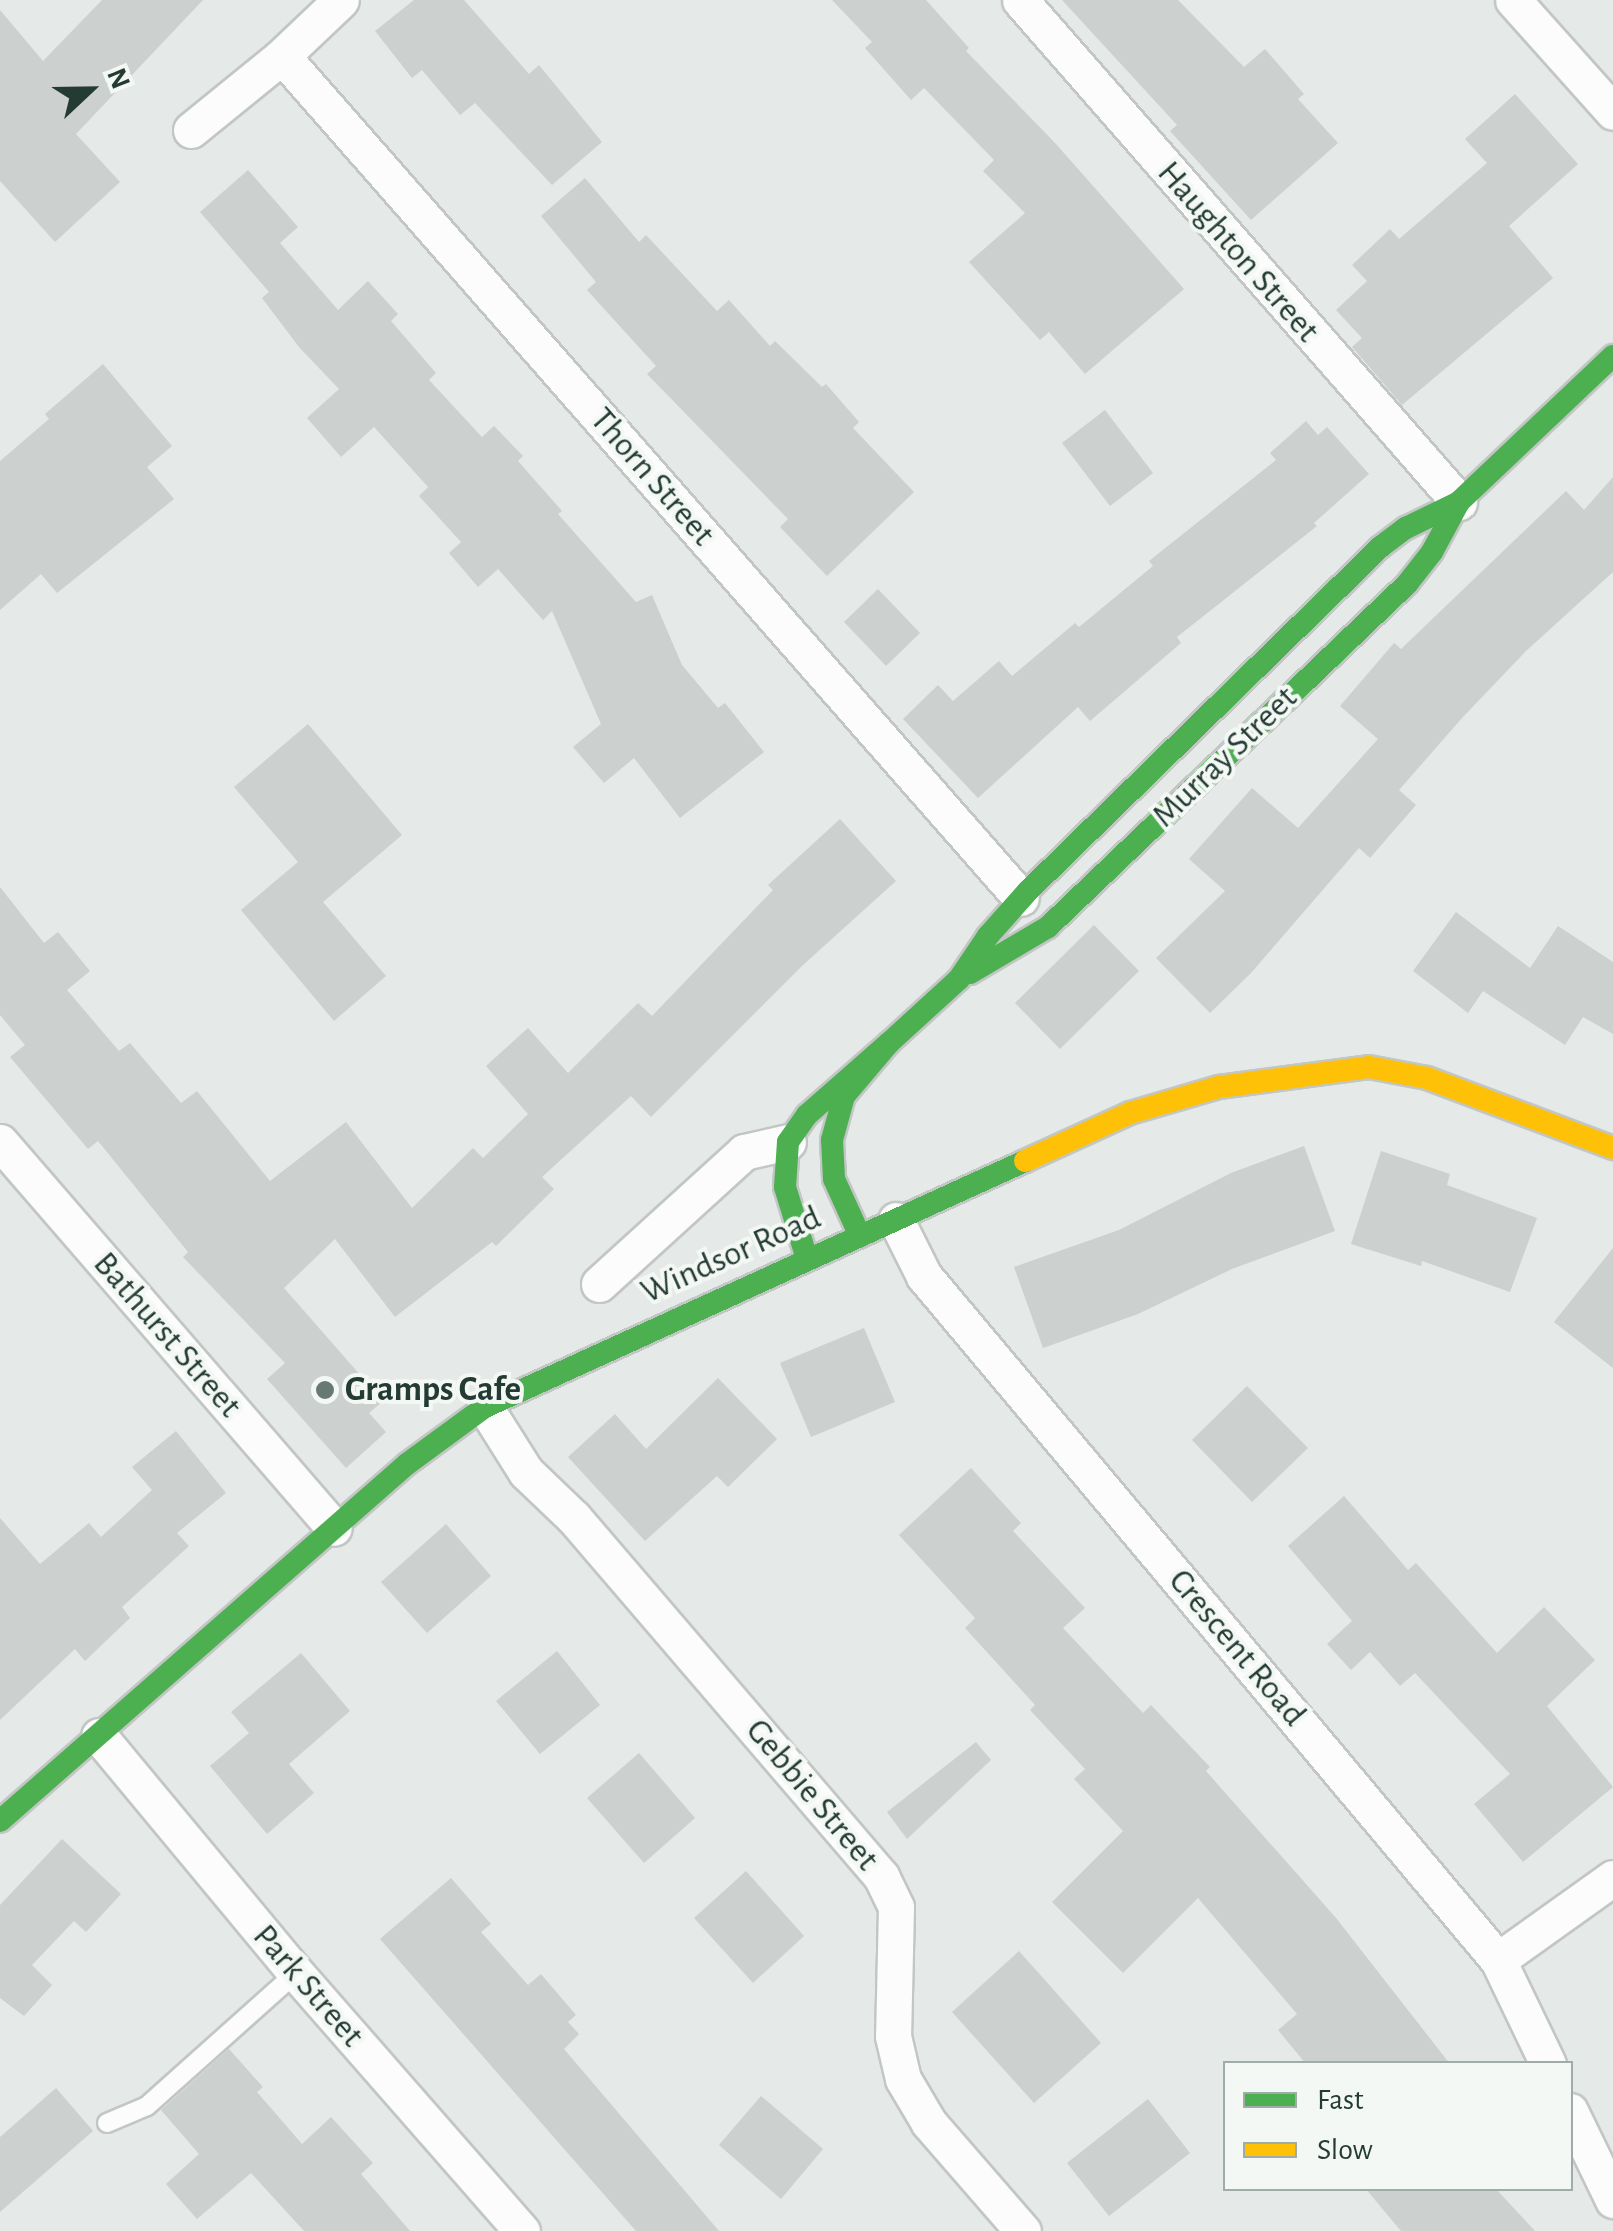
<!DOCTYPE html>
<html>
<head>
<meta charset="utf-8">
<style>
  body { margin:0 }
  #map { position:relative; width:1613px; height:2231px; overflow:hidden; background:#e5e9e7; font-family:"Alegreya Sans",sans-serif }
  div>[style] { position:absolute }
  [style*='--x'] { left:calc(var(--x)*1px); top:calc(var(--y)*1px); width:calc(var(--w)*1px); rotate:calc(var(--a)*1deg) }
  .building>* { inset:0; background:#ccd0ce }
  .roads { filter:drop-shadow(2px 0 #c2c6c4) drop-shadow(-2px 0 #c2c6c4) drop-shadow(0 2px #c2c6c4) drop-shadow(0 -2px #c2c6c4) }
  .lane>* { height:18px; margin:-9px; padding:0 9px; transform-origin:9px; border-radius:9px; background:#fbfcfb }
  .street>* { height:35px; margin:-17.5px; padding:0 17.5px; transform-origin:17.5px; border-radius:17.5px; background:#fbfcfb }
  .fast>* { height:22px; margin:-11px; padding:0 11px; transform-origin:11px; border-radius:11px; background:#4caf50 }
  .slow>* { height:22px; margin:-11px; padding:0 11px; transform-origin:11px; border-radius:11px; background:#ffc107 }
  .dots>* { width:28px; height:28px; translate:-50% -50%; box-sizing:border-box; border:5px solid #f3f8f5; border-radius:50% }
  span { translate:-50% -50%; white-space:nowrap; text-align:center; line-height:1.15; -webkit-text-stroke:8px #f3f8f5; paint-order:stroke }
  .street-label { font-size:35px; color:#243b33 }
  .poi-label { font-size:35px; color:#243b33; font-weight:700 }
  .left { translate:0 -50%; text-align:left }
  .legend { position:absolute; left:1223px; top:2061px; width:350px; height:130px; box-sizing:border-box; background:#f3f8f5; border:2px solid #a0aca7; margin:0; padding:12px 18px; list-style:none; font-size:30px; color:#243b33 }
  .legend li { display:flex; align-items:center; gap:20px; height:50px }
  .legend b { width:50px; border:2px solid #a0aca7 }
  .north { position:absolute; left:40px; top:40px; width:100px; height:100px; -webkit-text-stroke:8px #f3f8f5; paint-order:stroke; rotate:68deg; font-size:28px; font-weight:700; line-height:40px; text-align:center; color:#243b33 }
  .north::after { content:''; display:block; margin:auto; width:35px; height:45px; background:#243b33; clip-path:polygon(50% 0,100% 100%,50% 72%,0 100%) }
</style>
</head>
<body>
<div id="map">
  <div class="building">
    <div style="clip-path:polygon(102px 0,203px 0,76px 134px,120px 182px,55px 242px,0 181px,0 10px,43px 61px)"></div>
    <div style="clip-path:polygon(414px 0,464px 0,529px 74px,539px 65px,602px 142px,552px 185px,475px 103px,460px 115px,422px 70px,412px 78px,375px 31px)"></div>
    <div style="clip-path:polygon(832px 0,926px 0,969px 48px,966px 51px,1056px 144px,1184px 289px,1085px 374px,1049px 332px,1040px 340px,969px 262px,1025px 213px,983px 171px,994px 160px,924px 88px,911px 100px,865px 48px,872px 42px)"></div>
    <div style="clip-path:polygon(1062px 0,1178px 0,1244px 67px,1265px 49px,1304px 94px,1298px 99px,1338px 143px,1251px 220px,1170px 131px,1177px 125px)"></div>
    <div style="clip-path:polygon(1515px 94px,1578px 164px,1509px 226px,1553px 278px,1402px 405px,1352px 347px,1362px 338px,1336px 310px,1367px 281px,1352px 265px,1390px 229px,1399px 239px,1487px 163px,1465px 139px)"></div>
    <div style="clip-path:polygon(248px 170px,298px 227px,280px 243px,338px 310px,368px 281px,398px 314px,391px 321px,436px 373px,429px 380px,482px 437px,494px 426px,523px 456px,518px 461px,562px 511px,558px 514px,636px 602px,652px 595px,682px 665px,718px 708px,725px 703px,764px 752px,680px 818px,634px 758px,604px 783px,573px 747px,601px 724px,552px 611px,543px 620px,498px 569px,478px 587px,449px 553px,461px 542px,419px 496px,428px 487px,374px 427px,341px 457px,307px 418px,339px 389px,299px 347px,262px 298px,269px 292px,200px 212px)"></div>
    <div style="clip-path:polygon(585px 178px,639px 242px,646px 235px,717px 311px,729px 300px,770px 346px,775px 341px,822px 387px,826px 384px,859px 422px,853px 428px,914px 492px,827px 576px,780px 527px,788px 519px,647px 374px,656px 366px,587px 290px,596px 282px,541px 216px)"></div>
    <div style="clip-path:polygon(103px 364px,172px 446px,147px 467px,174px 499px,57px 593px,41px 574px,0 610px,0 461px,49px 419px,45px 414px)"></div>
    <div style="clip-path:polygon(1105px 410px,1153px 473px,1110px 506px,1062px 443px)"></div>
    <div style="clip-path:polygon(1306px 421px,1318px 435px,1327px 427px,1369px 474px,1314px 523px,1317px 526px,1177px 637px,1181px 643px,1090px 721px,1078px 707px,978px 798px,903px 719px,938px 685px,953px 701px,999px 661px,1012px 676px,1075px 623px,1079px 627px,1153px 566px,1149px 561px,1276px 460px,1270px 453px)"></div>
    <div style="clip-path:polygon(1613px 477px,1613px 572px,1526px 651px,1462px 718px,1399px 790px,1416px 805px,1370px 858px,1359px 848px,1251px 973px,1210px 1013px,1156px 958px,1225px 891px,1189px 859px,1252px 788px,1298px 828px,1378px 739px,1340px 706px,1394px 643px,1401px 649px,1566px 491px,1584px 510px)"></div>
    <div style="clip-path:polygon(878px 589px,920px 633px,886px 666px,844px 622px)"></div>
    <div style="clip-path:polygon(308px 724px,402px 835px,323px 902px,386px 976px,334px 1021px,241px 910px,298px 862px,234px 787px)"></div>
    <div style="clip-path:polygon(840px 819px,896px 881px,803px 965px,651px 1117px,631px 1096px,542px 1177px,554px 1189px,496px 1246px,492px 1242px,395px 1317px,335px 1239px,284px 1288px,383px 1401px,369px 1413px,386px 1432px,346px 1468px,267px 1379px,285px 1363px,183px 1257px,188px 1252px,98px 1141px,88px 1149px,10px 1057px,25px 1045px,0 1015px,0 887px,44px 943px,58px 932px,90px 971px,67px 990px,119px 1051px,130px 1043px,181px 1103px,197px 1091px,270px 1181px,346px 1122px,412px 1208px,473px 1148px,483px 1158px,528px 1114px,486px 1066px,528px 1028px,568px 1073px,638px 1003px,652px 1016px,773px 890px,768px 885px)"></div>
    <div style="clip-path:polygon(1456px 912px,1530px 968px,1558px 926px,1613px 962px,1613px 1034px,1583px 1017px,1565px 1045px,1483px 991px,1468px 1013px,1413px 971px)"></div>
    <div style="clip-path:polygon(1094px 925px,1139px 971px,1060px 1049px,1015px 1003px)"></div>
    <div style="clip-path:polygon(1304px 1146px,1335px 1231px,1232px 1269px,1138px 1314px,1043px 1348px,1014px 1267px,1119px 1230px,1231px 1173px)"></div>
    <div style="clip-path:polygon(1381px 1151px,1450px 1174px,1447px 1185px,1537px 1218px,1510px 1292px,1422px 1261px,1421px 1266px,1351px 1244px)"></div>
    <div style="clip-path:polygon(1613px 1248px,1613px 1368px,1554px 1322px)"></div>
    <div style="clip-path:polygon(864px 1328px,895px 1402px,811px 1437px,780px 1363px)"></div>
    <div style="clip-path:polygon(718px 1378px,777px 1439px,728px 1487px,717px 1476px,645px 1541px,568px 1457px,615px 1414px,646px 1449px)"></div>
    <div style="clip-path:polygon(1247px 1386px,1308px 1448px,1252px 1502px,1192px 1440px)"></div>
    <div style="clip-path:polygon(176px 1431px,226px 1493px,177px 1533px,189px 1546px,122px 1607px,130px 1618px,85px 1661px,75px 1649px,0 1720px,0 1518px,40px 1564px,89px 1523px,101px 1537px,152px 1490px,132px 1467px)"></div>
    <div style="clip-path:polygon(971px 1468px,1021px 1523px,1013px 1531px,1085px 1608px,1063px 1628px,1143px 1713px,1151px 1705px,1210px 1767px,1206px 1771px,1336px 1918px,1450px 2064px,1306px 2064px,1278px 2030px,1297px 2014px,1198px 1898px,1123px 1973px,1052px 1902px,1123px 1831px,1074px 1779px,1085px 1769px,1030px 1710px,1035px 1705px,965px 1628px,975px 1618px,899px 1535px)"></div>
    <div style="clip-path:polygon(1344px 1496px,1408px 1570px,1416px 1563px,1497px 1653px,1544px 1607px,1595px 1660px,1547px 1706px,1613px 1787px,1523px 1862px,1474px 1804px,1510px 1774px,1415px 1673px,1400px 1686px,1370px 1652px,1351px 1670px,1327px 1644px,1352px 1621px,1288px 1546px)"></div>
    <div style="clip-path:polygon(446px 1524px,491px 1576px,427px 1633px,381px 1582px)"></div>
    <div style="clip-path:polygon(557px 1651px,600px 1705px,540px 1754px,496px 1701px)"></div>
    <div style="clip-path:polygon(301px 1653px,350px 1711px,289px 1764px,314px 1793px,267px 1834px,210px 1766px,249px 1733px,231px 1712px)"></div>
    <div style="clip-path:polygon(976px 1742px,991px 1760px,907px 1839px,887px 1812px)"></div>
    <div style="clip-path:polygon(639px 1753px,695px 1818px,644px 1863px,587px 1798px)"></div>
    <div style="clip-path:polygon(62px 1839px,121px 1894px,86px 1932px,74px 1921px,32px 1965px,52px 1985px,24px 2016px,0 1998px,0 1905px)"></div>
    <div style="clip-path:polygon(746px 1871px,804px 1936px,753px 1983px,694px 1918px)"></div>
    <div style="clip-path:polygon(451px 1878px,491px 1924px,481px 1932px,528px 1985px,541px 1974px,576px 2015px,568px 2022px,579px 2034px,564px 2049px,719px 2231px,636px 2231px,380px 1939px)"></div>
    <div style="clip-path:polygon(1019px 1951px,1101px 2043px,1034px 2103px,952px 2012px)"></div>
    <div style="clip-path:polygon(229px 2049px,263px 2087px,257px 2092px,302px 2144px,331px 2117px,373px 2163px,361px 2174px,410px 2231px,304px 2231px,251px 2173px,197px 2219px,166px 2184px,199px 2154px,161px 2110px)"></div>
    <div style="clip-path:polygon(56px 2088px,93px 2131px,0 2212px,0 2137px)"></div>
    <div style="clip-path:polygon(761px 2096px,823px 2149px,781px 2199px,719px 2145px)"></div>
    <div style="clip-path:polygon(1148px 2099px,1190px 2153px,1109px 2216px,1067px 2163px)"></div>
    <div style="clip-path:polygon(1365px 2188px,1495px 2188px,1535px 2231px,1401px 2231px)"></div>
  </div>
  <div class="roads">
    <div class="lane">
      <div style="--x:107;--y:2123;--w:43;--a:-23"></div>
      <div style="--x:147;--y:2106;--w:200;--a:-41.8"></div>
    </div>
    <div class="street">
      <div style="--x:1020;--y:0;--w:667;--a:48.83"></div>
      <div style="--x:1513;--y:0;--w:150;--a:48.2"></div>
      <div style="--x:282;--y:56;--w:1120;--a:48.73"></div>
      <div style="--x:191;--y:130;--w:117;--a:-39.1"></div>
      <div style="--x:282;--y:56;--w:81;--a:-43.5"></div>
      <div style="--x:0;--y:1142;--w:510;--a:49.13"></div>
      <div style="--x:896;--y:1220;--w:63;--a:63.4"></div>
      <div style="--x:924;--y:1276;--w:893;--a:50"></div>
      <div style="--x:1498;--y:1960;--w:141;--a:-35.5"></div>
      <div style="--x:599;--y:1284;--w:196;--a:-42.3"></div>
      <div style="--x:744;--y:1152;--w:45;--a:-12.8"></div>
      <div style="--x:485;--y:1407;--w:77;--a:57.8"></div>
      <div style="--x:526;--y:1472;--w:66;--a:43.8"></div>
      <div style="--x:574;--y:1518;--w:472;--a:49.4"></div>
      <div style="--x:881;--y:1876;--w:34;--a:64"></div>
      <div style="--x:896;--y:1907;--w:129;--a:91.3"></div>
      <div style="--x:893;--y:2036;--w:44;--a:76.9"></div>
      <div style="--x:903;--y:2079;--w:51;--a:59.4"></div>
      <div style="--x:929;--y:2123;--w:143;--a:49"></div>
      <div style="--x:99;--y:1736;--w:308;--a:50.3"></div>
      <div style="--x:296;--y:1973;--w:343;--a:48.8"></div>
      <div style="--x:1498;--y:1960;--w:115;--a:64.3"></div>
      <div style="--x:1570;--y:2111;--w:99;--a:64.2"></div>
    </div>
    <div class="fast">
      <div style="--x:970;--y:973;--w:91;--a:-30.5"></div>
      <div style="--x:1048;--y:927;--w:497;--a:-43.7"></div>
      <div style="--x:1407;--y:584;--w:41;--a:-52"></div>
      <div style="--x:1432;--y:552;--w:57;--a:-61.6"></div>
      <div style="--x:889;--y:1043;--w:95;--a:-42.4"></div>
      <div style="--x:959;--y:979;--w:52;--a:-56"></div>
      <div style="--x:988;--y:936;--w:60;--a:-48.4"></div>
      <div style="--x:1028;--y:891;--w:491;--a:-44.3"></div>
      <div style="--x:1379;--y:548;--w:34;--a:-37"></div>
      <div style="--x:1406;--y:528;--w:59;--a:-26.1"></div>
      <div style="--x:1459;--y:502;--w:212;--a:-43.5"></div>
      <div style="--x:807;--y:1259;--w:75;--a:-107"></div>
      <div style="--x:785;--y:1187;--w:45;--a:-86.2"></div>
      <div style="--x:788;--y:1142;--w:33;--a:-55"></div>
      <div style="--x:807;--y:1115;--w:109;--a:-41.3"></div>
      <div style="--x:889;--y:1043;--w:70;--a:130.3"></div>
      <div style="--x:844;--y:1096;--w:46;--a:105.3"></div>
      <div style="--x:832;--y:1140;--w:39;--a:87"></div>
      <div style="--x:834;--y:1179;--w:63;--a:65.5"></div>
      <div style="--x:0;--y:1821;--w:541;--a:-41.26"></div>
      <div style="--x:407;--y:1464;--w:97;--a:-36.2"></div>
      <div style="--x:485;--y:1407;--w:593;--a:-24.49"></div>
    </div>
    <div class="slow">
      <div style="--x:1025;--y:1161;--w:115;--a:-24.6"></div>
      <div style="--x:1130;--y:1113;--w:93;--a:-16.3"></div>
      <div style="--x:1219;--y:1087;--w:151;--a:-7.6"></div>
      <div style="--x:1369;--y:1067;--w:59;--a:10.7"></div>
      <div style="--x:1427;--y:1078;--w:199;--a:20.6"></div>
    </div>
  </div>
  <div class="dots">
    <div style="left:325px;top:1390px;background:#687872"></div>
  </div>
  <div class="street-label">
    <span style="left:1238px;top:252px;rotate:49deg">Haughton Street</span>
    <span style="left:652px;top:477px;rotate:49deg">Thorn Street</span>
    <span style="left:1225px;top:757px;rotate:-44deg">Murray Street</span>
    <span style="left:731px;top:1255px;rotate:-24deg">Windsor Road</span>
    <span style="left:167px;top:1335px;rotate:49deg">Bathurst Street</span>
    <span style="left:1237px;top:1648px;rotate:50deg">Crescent Road</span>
    <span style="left:812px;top:1795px;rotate:50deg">Gebbie Street</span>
    <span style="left:308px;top:1986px;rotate:49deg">Park Street</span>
  </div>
  <div class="poi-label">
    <span class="left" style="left:345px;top:1390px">Gramps Cafe</span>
  </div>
  <ul class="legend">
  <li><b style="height:12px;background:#4caf50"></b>Fast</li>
  <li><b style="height:12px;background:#ffc107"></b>Slow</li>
  </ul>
  <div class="north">N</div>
</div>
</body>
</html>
